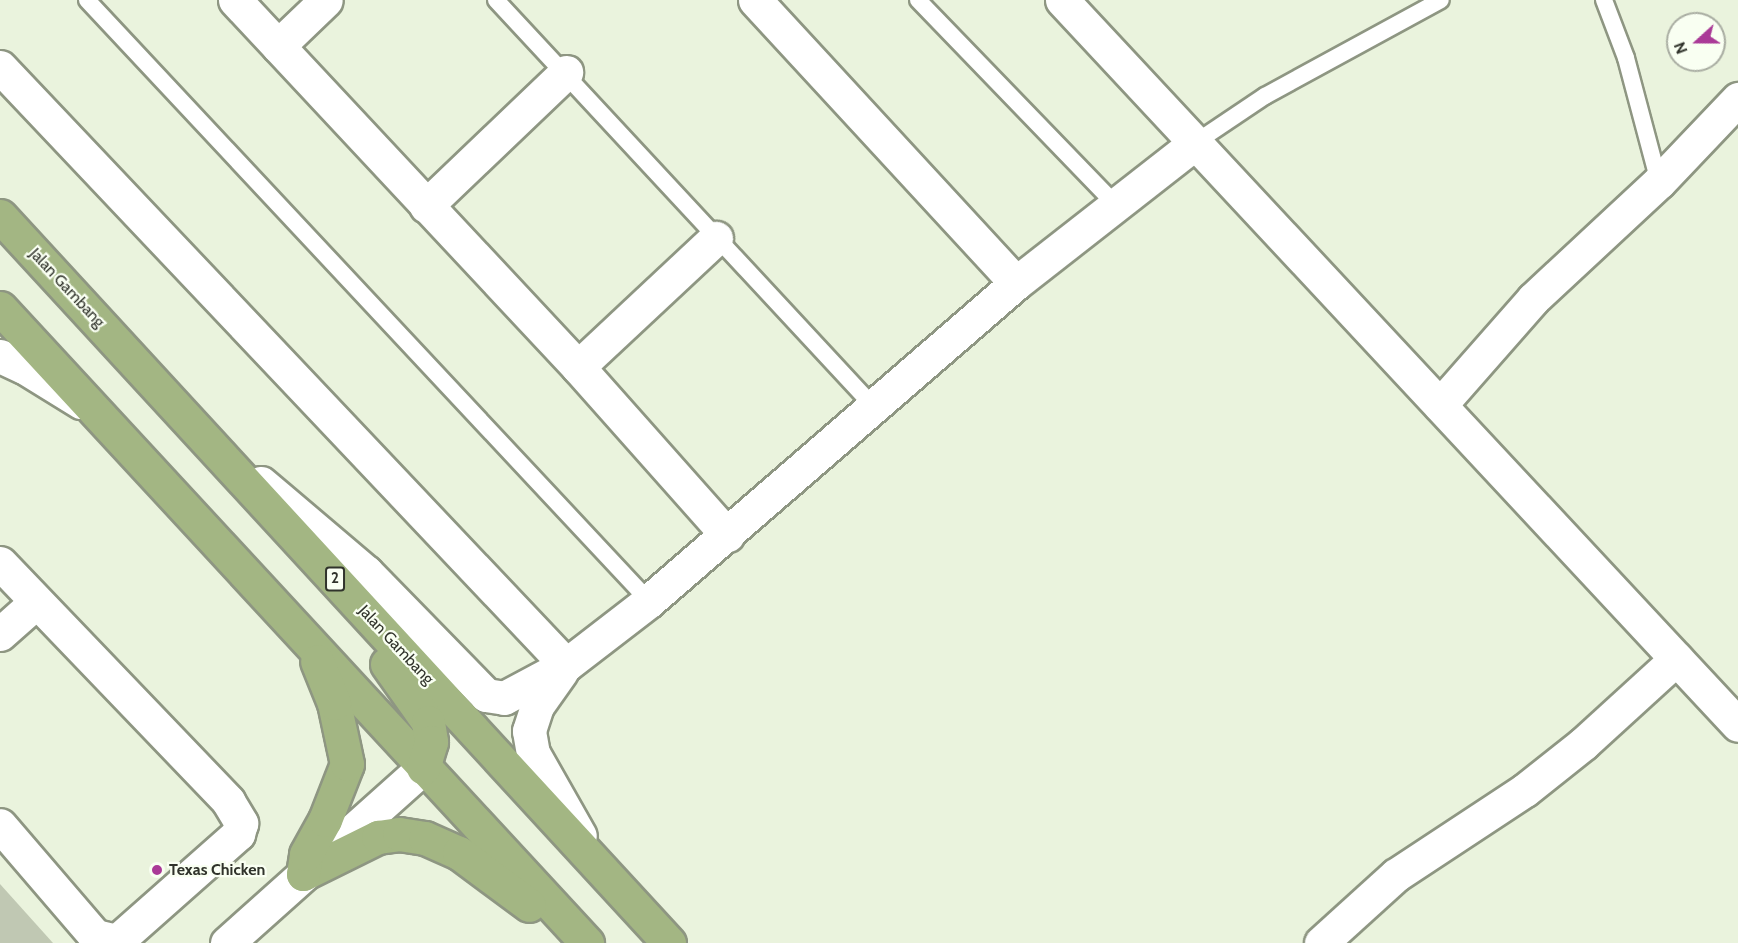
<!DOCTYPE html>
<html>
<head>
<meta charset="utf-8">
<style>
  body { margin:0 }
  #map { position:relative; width:1738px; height:943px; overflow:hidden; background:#eaf3dd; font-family:Cabin,sans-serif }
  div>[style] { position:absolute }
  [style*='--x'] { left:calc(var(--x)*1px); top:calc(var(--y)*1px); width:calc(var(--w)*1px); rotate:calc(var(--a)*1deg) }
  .building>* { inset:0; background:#c0c8b3 }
  .roads { filter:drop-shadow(2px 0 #8e9682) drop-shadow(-2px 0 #8e9682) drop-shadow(0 2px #8e9682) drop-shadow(0 -2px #8e9682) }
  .service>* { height:16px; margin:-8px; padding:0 8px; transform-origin:8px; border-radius:8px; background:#fff }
  .minor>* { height:33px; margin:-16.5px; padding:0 16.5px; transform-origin:16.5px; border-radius:16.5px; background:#fff }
  .tertiary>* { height:33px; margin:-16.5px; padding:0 16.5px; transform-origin:16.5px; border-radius:16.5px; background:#fff }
  .trunk>* { height:33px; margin:-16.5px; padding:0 16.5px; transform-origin:16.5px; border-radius:16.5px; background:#a3b683 }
  .dots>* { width:16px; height:16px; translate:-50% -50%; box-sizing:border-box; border:3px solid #f9fff2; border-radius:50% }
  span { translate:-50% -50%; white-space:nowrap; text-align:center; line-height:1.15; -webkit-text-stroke:4.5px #f9fff2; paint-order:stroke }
  .shield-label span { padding:2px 4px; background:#f9fff2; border:2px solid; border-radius:4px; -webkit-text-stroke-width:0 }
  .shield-label { font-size:15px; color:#30332b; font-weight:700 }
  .street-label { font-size:16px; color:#30332b }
  .poi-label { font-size:16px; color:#30332b; font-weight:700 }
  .left { translate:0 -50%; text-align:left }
  .north { position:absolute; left:1666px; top:12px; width:60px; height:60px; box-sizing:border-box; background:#f9fff2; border:2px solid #a9ada2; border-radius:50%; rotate:249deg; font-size:16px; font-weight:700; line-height:24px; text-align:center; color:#30332b }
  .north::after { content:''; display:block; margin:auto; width:21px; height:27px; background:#aa3a97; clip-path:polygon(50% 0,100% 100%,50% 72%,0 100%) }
</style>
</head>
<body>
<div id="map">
  <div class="building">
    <div style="clip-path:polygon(0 884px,53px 943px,0 943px)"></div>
  </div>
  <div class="roads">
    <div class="service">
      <div style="--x:87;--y:0;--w:823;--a:46.92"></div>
      <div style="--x:496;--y:0;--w:557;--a:47.11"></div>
      <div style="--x:918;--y:0;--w:288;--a:46"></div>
      <div style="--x:1604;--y:0;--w:62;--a:69.2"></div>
      <div style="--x:1626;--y:58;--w:128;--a:75.1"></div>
      <div style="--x:1195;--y:143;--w:84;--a:-33.9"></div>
      <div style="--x:1265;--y:96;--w:200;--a:-28.6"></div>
    </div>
    <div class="minor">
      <div style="--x:235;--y:0;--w:502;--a:46.94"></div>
      <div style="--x:578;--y:367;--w:225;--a:48.4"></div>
      <div style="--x:755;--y:0;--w:385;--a:47.3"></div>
      <div style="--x:1062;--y:0;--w:991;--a:47"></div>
      <div style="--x:278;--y:46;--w:66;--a:-43.8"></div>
      <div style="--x:0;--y:67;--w:823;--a:46.57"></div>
      <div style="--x:426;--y:206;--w:194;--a:-43.7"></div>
      <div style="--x:0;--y:356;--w:26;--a:25"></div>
      <div style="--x:24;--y:367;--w:67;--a:31.6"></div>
      <div style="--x:578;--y:367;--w:189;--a:-43.1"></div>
      <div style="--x:1440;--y:405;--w:141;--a:-48.7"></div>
      <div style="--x:1533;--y:299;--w:172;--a:-42.9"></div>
      <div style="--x:1659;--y:182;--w:115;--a:-46.4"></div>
      <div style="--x:261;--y:483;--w:138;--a:40.3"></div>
      <div style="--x:366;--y:572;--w:172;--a:45.7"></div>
      <div style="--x:486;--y:695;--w:18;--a:9"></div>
      <div style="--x:504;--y:698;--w:70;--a:-28"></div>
      <div style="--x:566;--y:665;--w:105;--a:-37.6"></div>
      <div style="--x:649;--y:601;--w:486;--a:-40.9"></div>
      <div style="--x:1016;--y:283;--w:227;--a:-38"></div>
      <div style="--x:0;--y:563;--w:330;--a:46.2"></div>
      <div style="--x:228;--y:801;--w:26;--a:59"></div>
      <div style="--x:241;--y:823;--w:11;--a:105"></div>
      <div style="--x:238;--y:834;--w:162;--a:138.5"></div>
      <div style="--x:117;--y:941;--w:23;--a:-167"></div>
      <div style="--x:95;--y:936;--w:146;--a:-130.6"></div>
      <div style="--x:0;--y:634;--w:48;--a:-41.6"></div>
      <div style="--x:561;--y:672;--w:42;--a:125.2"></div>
      <div style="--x:537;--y:706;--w:26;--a:108"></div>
      <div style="--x:529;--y:731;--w:22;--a:80"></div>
      <div style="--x:533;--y:753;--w:95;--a:60.5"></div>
      <div style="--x:1321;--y:943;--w:101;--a:-42.2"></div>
      <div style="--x:1396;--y:875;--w:154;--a:-33.4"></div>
      <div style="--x:1525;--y:790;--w:75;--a:-38.5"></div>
      <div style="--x:1584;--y:743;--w:125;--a:-42.4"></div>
    </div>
    <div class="tertiary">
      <div style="--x:227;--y:943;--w:263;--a:-41.8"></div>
    </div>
    <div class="trunk">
      <div style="--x:0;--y:216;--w:988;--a:47.38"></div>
      <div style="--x:0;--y:308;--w:865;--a:47.25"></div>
      <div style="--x:387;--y:664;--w:71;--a:54.7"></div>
      <div style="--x:428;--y:722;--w:20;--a:81"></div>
      <div style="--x:431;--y:742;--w:27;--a:107"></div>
      <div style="--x:303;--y:874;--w:84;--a:-26.3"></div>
      <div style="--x:378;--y:837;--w:21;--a:-8"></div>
      <div style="--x:399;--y:834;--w:26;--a:9"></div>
      <div style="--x:425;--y:838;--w:37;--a:24"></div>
      <div style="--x:459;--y:853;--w:87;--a:36.6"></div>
      <div style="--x:303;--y:874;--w:20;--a:-81"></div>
      <div style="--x:306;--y:854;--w:39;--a:-61"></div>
      <div style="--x:325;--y:820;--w:60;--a:-68.6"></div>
      <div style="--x:347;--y:764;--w:62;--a:-102"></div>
      <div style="--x:334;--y:703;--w:45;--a:-112"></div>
    </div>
  </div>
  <div class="dots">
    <div style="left:157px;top:870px;background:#aa3a97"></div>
  </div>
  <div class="shield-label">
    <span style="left:335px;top:579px">2</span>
  </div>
  <div class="street-label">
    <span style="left:67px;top:288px;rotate:47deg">Jalan Gambang</span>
    <span style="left:396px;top:645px;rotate:47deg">Jalan Gambang</span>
  </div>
  <div class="poi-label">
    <span class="left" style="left:169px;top:870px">Texas Chicken</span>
  </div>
  <div class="north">N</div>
</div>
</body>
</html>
